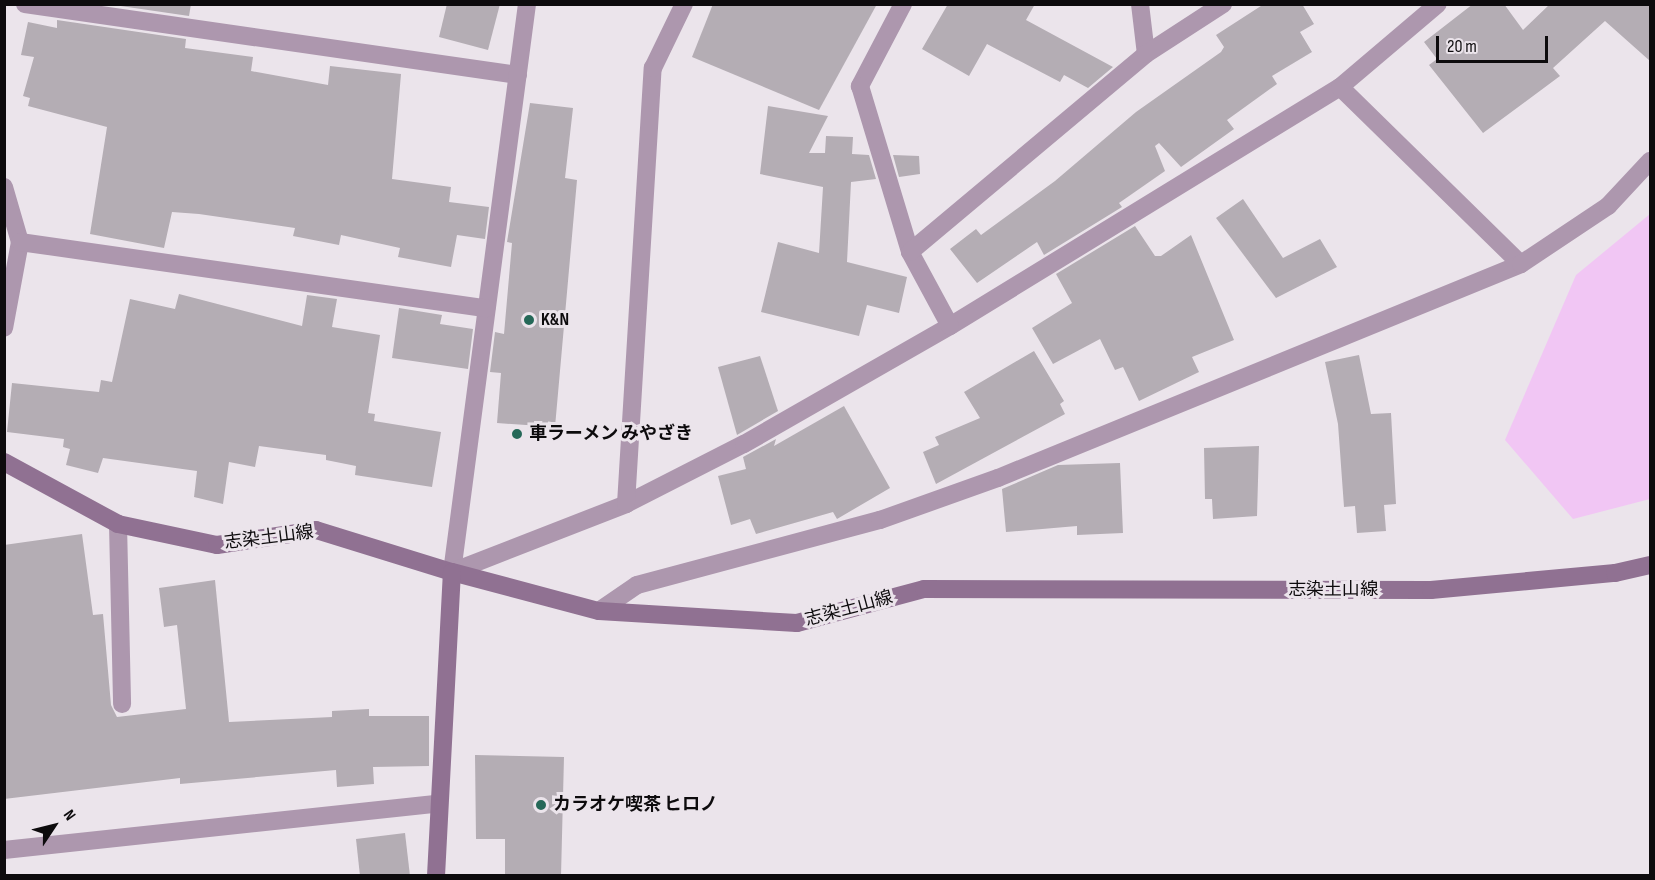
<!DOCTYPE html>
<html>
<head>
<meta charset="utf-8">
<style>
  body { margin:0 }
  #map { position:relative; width:1655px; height:880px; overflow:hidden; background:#ebe4eb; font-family:"Sofia Sans Condensed","Noto Sans JP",sans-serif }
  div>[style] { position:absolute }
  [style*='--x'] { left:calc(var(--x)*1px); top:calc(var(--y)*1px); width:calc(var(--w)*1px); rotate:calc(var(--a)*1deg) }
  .green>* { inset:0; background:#f1c6f4 }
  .building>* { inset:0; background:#b4adb4 }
  .street>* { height:18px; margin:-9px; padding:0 9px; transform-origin:9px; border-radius:9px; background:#ad97ae }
  .secondary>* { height:18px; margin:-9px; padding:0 9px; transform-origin:9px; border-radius:9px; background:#907192 }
  .dots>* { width:16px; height:16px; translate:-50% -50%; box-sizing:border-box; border:3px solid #ebe4eb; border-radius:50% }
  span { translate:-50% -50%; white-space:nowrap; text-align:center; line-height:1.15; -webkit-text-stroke:6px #ebe4eb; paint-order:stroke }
  .poi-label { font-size:18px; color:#0d0b0d; font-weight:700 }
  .left { translate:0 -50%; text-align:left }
  .street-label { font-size:18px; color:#0d0b0d }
  .frame { position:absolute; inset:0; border:6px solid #0d0b0d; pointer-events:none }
  .north { position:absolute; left:24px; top:796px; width:60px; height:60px; -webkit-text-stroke:4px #ebe4eb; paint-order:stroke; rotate:55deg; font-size:16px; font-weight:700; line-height:24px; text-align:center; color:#0d0b0d }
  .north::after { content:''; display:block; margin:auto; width:21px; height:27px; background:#0d0b0d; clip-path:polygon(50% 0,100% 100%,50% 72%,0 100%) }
  .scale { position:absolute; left:1436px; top:36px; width:112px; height:27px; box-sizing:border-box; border:3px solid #0d0b0d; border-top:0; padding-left:8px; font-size:18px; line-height:21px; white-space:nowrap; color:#0d0b0d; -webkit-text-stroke:4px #ebe4eb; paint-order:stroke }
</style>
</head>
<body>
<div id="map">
  <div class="green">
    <div style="clip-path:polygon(1650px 214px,1650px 499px,1573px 519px,1505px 440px,1576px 275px)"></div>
  </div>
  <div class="building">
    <div style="clip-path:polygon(107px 4px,191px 4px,189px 16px)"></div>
    <div style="clip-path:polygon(447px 4px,500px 4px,488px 50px,439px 37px)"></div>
    <div style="clip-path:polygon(713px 4px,877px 4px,819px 110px,692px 57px)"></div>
    <div style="clip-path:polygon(948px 4px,1035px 4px,1026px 20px,1113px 67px,1088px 88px,1064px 75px,1060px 82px,987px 44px,969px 76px,922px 49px)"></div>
    <div style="clip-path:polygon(1264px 4px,1302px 4px,1314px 24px,1300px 32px,1312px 52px,1272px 76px,1277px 84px,1227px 120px,1234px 129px,1181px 167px,1159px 143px,1155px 146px,1165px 171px,1119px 203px,1122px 207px,1044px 255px,1037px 242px,977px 283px,950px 249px,976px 229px,981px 235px,1055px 181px,1136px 112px,1221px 52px,1224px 47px,1216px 35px)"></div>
    <div style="clip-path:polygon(1473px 4px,1504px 4px,1523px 30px,1550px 4px,1650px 4px,1650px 61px,1605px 21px,1553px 68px,1560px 76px,1483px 133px,1429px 65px,1437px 59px,1424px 42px)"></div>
    <div style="clip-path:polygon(57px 20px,186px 39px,185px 48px,253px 57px,251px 71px,328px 85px,330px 66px,401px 74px,392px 179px,451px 187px,449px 202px,489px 207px,485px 239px,457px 235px,451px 267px,398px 257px,400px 248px,341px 235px,339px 245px,293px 236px,295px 228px,199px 214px,172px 212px,164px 248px,90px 234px,107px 127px,28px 106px,30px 98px,23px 96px,34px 57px,21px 55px,28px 22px,57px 28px)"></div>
    <div style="clip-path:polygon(530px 103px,573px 108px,565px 178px,577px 180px,555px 427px,497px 423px,501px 373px,490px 372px,495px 332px,504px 334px,512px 243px,507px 242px)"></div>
    <div style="clip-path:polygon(768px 106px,828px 116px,809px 153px,825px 153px,826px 136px,853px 137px,852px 154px,869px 155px,876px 179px,851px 182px,847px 262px,907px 277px,899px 313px,867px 305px,859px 336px,761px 312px,778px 242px,819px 253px,823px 187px,760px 174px)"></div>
    <div style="clip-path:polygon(893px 155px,919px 156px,920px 174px,899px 177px)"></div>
    <div style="clip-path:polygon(1243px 199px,1283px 258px,1320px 239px,1337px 267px,1276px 298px,1216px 218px)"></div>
    <div style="clip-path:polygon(1135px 226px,1155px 256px,1161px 256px,1191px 235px,1234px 340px,1192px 357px,1199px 372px,1139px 401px,1123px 367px,1115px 370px,1100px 339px,1053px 364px,1032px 328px,1072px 303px,1056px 274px)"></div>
    <div style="clip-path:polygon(179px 294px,302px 326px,307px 295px,337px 299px,332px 327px,380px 335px,368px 413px,375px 414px,374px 421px,441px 432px,432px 487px,355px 475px,356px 466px,326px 460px,326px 455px,259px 446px,255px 467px,229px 462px,223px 504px,194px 497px,197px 471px,103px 458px,98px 473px,66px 465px,70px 449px,63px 447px,64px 439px,7px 432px,12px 383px,99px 392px,101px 380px,112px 382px,130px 299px,175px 309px)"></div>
    <div style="clip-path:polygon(399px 308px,442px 315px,440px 324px,473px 329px,468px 369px,392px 358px)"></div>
    <div style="clip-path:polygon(1034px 351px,1064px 401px,1060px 404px,1065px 414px,936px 484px,923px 452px,939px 445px,935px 437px,980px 418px,964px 392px)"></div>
    <div style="clip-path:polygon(1359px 355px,1371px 414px,1391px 413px,1396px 504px,1384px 505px,1386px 531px,1357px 533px,1355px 506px,1344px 507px,1338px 424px,1325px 362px)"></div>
    <div style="clip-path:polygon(760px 356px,778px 411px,737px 435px,718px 367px)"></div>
    <div style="clip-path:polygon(844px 406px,890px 488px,837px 519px,833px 512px,756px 534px,750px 519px,731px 525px,718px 476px,746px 469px,743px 457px,776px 439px,774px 446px)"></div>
    <div style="clip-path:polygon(1259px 446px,1257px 516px,1213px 519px,1212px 499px,1205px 499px,1204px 448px)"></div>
    <div style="clip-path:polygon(1120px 463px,1123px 533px,1077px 535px,1077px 526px,1006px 532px,1002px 489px,1058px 465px)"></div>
    <div style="clip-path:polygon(82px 534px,93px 615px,103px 614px,111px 705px,117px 717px,186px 709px,177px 625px,164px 627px,159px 588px,215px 580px,229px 722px,332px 717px,332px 711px,369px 709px,369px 716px,429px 716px,429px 766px,373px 767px,374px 784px,337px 787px,336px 770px,180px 784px,180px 778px,4px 799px,4px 545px)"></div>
    <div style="clip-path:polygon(475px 755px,564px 757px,561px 876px,505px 876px,505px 839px,476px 839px)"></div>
    <div style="clip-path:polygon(405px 833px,410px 876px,360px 876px,356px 839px)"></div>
  </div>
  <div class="street">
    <div style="--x:25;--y:4;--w:498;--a:8.2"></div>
    <div style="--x:527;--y:4;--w:573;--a:97.52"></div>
    <div style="--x:452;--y:572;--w:187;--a:-21.3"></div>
    <div style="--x:626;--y:504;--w:132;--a:-27"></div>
    <div style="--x:744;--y:444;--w:237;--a:-29.8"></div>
    <div style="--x:950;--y:326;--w:457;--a:-31.5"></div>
    <div style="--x:1340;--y:87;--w:128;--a:-40.3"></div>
    <div style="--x:903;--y:4;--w:93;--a:117.7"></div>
    <div style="--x:860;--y:86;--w:173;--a:73.2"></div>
    <div style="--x:910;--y:252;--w:84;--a:61.6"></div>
    <div style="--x:1140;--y:4;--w:50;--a:83.2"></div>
    <div style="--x:1340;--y:87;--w:253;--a:44.4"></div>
    <div style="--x:4;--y:187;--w:57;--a:73.8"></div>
    <div style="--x:20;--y:242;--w:87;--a:100.5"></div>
    <div style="--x:20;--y:242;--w:471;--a:8.1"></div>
    <div style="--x:910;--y:252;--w:308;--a:-40"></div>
    <div style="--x:1146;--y:54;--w:92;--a:-33"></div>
    <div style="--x:626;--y:504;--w:437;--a:-86.5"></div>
    <div style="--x:653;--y:68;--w:71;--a:-64.2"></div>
    <div style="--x:118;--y:524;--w:180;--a:88.7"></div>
    <div style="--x:599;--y:611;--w:46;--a:-34.4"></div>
    <div style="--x:637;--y:585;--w:252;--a:-15"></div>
    <div style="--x:880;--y:520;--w:125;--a:-19.6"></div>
    <div style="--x:998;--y:478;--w:565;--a:-22.25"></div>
    <div style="--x:1521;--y:264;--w:105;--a:-33.7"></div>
    <div style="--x:1608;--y:206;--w:62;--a:-47"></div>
    <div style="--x:4;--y:850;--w:436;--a:-6.1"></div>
  </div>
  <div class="secondary">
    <div style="--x:4;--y:462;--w:130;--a:28.5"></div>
    <div style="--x:118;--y:524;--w:101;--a:12"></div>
    <div style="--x:217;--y:545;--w:100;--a:-8.6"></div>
    <div style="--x:316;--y:530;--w:142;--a:17.2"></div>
    <div style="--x:452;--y:572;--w:152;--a:14.9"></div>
    <div style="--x:599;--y:611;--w:198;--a:3.5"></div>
    <div style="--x:797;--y:623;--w:131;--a:-15"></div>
    <div style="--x:924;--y:589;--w:507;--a:0.11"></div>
    <div style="--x:1431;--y:590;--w:185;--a:-5.3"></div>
    <div style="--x:1615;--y:573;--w:36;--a:-13"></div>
    <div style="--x:436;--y:876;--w:304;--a:-87"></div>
  </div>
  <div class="dots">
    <div style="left:529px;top:320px;background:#256858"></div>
    <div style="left:517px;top:434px;background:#256858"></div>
    <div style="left:541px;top:805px;background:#256858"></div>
  </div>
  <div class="poi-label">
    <span class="left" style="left:541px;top:320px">K&amp;N</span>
    <span class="left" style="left:529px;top:434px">車ラーメン みやざき</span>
    <span class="left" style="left:553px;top:805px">カラオケ喫茶 ヒロノ</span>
  </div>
  <div class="street-label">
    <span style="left:269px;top:538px;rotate:-7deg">志染土山線</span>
    <span style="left:1333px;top:590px">志染土山線</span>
    <span style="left:849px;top:609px;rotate:-15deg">志染土山線</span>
  </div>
  <div class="frame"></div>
  <div class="north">N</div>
  <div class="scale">20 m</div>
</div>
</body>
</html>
